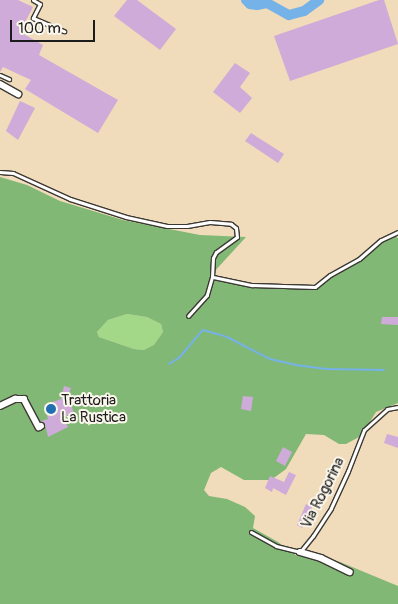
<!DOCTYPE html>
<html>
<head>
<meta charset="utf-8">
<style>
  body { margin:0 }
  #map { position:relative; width:398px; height:604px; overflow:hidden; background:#f0dbba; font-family:Pangolin,sans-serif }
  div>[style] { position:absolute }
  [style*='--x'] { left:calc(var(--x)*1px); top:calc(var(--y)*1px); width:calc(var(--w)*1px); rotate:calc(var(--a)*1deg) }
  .green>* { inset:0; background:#a3d889 }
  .forest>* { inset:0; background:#82b875 }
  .stream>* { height:2px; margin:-1px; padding:0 1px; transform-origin:1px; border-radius:1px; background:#75b2e7 }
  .river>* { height:10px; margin:-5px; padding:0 5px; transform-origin:5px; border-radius:5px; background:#75b2e7 }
  .building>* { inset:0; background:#ceabd9 }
  .roads { filter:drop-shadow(1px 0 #3c3934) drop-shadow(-1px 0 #3c3934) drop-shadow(0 1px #3c3934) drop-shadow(0 -1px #3c3934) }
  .service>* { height:3px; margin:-1.5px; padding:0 1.5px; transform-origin:1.5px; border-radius:1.5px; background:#fff }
  .minor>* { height:5.5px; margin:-2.75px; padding:0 2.75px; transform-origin:2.75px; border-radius:2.75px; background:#fff }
  .dots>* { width:14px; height:14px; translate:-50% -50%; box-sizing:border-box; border:2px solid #fbf7ec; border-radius:50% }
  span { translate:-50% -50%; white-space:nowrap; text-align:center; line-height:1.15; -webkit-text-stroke:4px #fbf7ec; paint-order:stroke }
  .poi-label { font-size:15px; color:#1c1c1c }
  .left { translate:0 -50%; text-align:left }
  .street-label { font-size:15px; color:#1c1c1c }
  .scale { position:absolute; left:10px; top:20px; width:85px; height:22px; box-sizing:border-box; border:2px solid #1c1c1c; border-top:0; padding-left:6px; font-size:15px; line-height:18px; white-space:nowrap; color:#1c1c1c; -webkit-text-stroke:4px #fbf7ec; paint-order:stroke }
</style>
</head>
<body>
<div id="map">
  <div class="green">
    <div style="clip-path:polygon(127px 314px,147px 317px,161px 324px,163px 332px,154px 346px,144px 350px,134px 349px,99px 337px,97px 332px,108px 320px)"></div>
  </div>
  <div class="forest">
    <div style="clip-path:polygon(evenodd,0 177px,27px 185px,60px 201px,123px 220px,200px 235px,246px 237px,213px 273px,214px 278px,225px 281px,283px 289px,311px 288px,394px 235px,398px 238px,398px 403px,376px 412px,361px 436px,346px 444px,339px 444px,324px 435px,306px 434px,286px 469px,271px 480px,244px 480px,221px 467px,211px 473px,204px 490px,209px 496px,227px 499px,245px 507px,255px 516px,253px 528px,278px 542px,297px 556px,313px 554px,340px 562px,398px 586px,398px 604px,0 604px,0 177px,127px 314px,147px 317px,161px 324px,163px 332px,154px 345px,144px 350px,134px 349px,99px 337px,97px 332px,108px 320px,127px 314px)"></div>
  </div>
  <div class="stream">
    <div style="--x:169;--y:364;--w:13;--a:-32"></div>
    <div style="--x:180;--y:357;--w:35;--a:-50"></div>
    <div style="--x:203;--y:330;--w:25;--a:16"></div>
    <div style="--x:227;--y:337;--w:48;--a:27.1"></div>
    <div style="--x:270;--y:359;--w:26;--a:13"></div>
    <div style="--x:295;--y:365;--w:32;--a:7"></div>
    <div style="--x:327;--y:369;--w:57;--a:1"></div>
  </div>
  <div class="river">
    <div style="--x:246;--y:0;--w:6;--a:45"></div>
    <div style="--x:250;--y:4;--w:7;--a:8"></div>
    <div style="--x:257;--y:5;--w:10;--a:-11"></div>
    <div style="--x:267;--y:3;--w:25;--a:29"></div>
    <div style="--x:289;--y:15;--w:16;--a:-15"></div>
    <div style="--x:304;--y:11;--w:19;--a:-36"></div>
  </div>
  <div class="building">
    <div style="clip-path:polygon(0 0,18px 0,33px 7px,20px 32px,43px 45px,39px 55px,118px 100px,98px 133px,25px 89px,31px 80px,3px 67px,0 72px)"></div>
    <div style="clip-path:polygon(127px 0,137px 0,176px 29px,160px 50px,114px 16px)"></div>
    <div style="clip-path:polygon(379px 0,384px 0,398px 44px,290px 81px,274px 36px)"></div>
    <div style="clip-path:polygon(235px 63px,250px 73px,240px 87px,252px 98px,240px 113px,213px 92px)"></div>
    <div style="clip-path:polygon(20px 101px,35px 108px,18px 140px,6px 131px)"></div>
    <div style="clip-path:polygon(251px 133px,284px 154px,278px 163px,245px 141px)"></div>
    <div style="clip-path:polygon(382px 317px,398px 317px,398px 325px,381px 324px)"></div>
    <div style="clip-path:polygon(64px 386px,71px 388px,68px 396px,74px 413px,63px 417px,68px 427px,48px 437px,45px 424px,41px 421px,48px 419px,44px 405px,61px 399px)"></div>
    <div style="clip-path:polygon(243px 396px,253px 397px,251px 411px,241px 409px)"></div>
    <div style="clip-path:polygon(387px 434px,398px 437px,398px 448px,384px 443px)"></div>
    <div style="clip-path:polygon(283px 447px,292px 452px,285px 466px,276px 461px)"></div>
    <div style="clip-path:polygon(289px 472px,296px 475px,286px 495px,273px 488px,272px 492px,265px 488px,270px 476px,284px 482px)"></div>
    <div style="clip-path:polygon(306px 504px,312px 507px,311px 510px,316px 513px,310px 525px,305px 523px,302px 528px,297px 525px)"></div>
  </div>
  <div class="roads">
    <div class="service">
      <div style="--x:33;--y:0;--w:8;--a:30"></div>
      <div style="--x:40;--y:4;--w:16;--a:117"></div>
      <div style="--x:33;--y:18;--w:34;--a:23"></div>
      <div style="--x:0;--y:75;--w:10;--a:24"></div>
      <div style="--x:0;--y:172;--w:13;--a:4"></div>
      <div style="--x:13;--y:173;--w:63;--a:24.5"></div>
      <div style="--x:70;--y:199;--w:59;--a:17.8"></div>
      <div style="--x:126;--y:217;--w:42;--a:12.4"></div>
      <div style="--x:167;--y:226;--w:20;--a:0"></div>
      <div style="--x:187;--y:226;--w:23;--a:-10"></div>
      <div style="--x:210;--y:222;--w:21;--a:5"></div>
      <div style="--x:231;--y:224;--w:6;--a:39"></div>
      <div style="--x:236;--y:228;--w:9;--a:84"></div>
      <div style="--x:237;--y:237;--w:26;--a:144"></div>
      <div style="--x:216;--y:252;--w:7;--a:117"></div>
      <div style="--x:213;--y:258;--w:19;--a:93"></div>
      <div style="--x:212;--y:277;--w:19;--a:106"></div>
      <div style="--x:207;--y:295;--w:28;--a:132"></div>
      <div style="--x:213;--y:277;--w:40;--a:12"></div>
      <div style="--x:252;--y:285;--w:63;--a:1.8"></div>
      <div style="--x:315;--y:287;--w:19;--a:-39"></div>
      <div style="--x:330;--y:275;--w:33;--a:-29"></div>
      <div style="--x:359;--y:259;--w:29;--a:-41"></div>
      <div style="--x:381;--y:240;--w:19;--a:-25"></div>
      <div style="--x:251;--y:532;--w:29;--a:29"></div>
      <div style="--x:276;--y:546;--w:25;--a:14"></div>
      <div style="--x:300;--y:552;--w:21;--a:-51"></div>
      <div style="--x:313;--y:536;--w:33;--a:-57"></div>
      <div style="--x:331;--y:508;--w:41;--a:-65.3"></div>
      <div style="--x:348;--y:471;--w:44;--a:-68.7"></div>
      <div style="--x:364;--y:430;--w:31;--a:-42"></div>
      <div style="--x:387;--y:409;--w:11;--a:-10"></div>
    </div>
    <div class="minor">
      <div style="--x:0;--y:84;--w:21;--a:29"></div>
      <div style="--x:0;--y:406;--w:17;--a:-25"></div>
      <div style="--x:15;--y:399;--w:9;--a:0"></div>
      <div style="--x:24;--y:399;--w:32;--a:62"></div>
      <div style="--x:39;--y:427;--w:2;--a:-27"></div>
      <div style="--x:300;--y:552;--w:22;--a:16"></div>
      <div style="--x:321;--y:558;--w:32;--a:26"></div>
    </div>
  </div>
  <div class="dots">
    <div style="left:51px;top:409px;background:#1f6fb2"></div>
  </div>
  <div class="poi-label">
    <span class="left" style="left:61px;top:409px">Trattoria<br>La Rustica</span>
  </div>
  <div class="street-label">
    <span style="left:323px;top:493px;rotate:-63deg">Via Rogorina</span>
  </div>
  <div class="scale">100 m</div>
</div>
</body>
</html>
